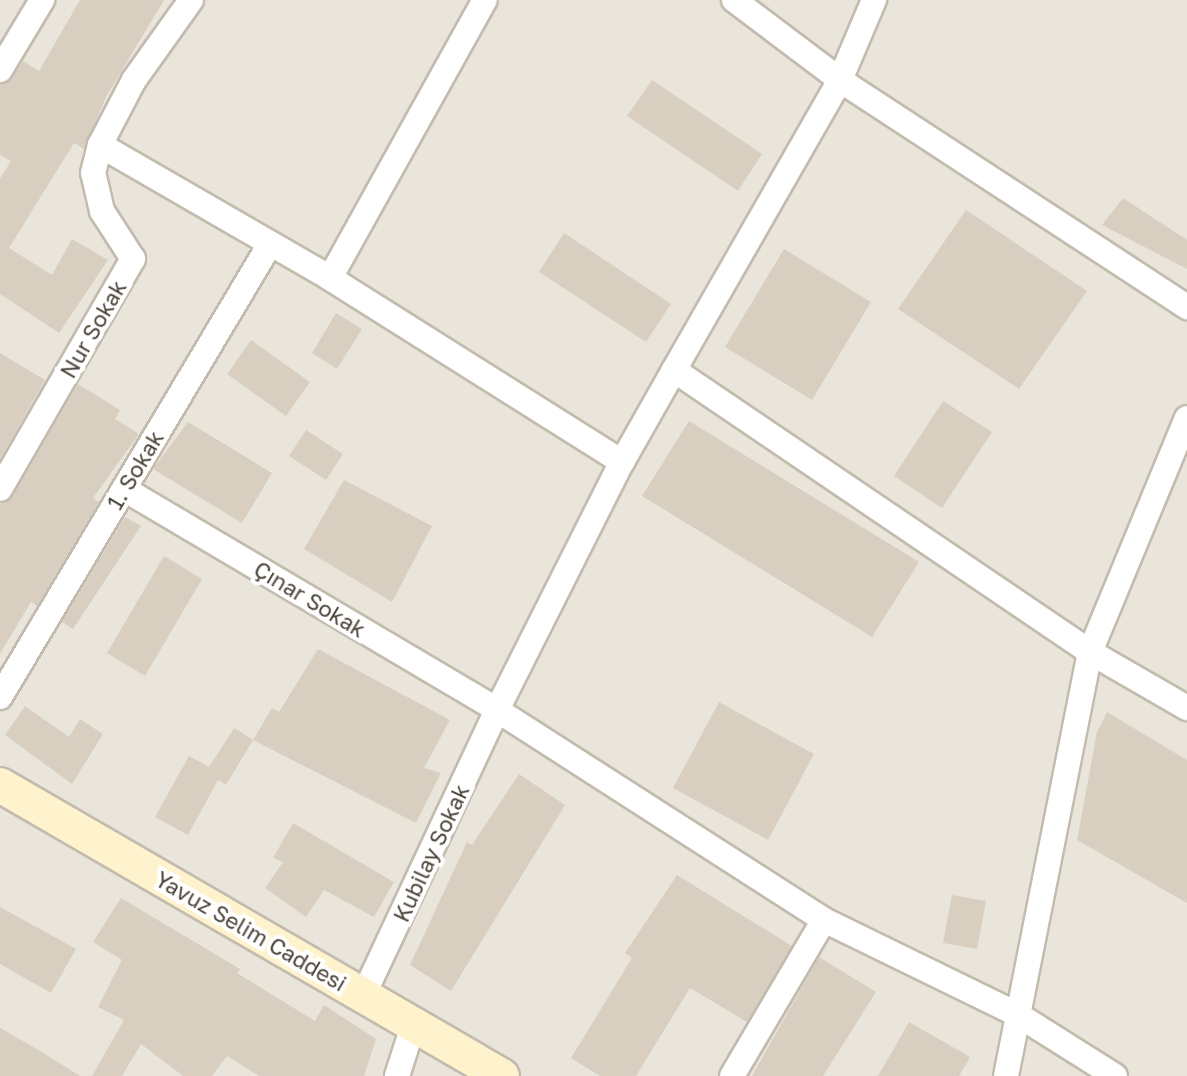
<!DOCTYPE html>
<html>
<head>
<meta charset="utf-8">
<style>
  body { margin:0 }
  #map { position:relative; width:1187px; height:1076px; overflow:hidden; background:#f6f3ec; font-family:"Golos Text",sans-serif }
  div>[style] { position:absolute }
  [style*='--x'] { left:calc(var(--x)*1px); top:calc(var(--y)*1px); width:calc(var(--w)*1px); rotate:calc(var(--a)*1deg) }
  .residential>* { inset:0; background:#eae5da }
  .building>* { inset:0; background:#d8cfc1 }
  .roads { filter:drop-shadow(2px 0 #c2bbae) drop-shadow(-2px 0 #c2bbae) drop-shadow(0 2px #c2bbae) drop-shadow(0 -2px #c2bbae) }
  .street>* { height:24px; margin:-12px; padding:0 12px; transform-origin:12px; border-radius:12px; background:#fff }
  .secondary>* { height:34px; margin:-17px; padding:0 17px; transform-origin:17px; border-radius:17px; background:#fff3cd }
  span { translate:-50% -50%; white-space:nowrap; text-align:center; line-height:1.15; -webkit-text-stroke:8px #fff; paint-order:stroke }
  .street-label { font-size:22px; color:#4b4439 }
</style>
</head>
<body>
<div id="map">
  <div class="residential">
    <div style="clip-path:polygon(0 0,1187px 0,1187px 1076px,0 1076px)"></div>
  </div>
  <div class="building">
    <div style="clip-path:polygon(80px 0,164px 0,106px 97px,84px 149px,74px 143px,9px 248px,52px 275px,72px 239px,108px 260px,59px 333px,0 294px,0 179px,11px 161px,0 155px,0 85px,12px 78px,23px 61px,39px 71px)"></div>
    <div style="clip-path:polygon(652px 80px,762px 154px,738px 191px,627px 116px)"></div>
    <div style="clip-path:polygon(1123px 198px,1187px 240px,1187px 269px,1102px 225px)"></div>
    <div style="clip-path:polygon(966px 210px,1087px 291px,1019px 389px,898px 309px)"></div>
    <div style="clip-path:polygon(564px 233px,671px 304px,646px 342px,539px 272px)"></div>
    <div style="clip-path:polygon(784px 249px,871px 302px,812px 400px,725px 347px)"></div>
    <div style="clip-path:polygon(336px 313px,362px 329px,337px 369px,312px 353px)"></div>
    <div style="clip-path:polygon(251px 340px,310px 382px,286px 416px,227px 374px)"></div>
    <div style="clip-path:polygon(0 353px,45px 380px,0 459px)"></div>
    <div style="clip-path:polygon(78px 384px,120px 410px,115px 419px,139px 434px,93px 498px,99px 502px,37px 606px,31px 602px,0 654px,0 504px,13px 496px)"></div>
    <div style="clip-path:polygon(943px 401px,992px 432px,942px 508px,894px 476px)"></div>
    <div style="clip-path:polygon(689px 421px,919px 562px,872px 637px,642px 496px)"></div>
    <div style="clip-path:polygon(188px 422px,272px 473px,242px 523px,153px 469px)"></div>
    <div style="clip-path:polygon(306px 430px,343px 454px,326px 480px,289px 456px)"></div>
    <div style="clip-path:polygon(344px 480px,432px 526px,392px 602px,304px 549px)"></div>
    <div style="clip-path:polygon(125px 517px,141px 526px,73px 629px,62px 622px)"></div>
    <div style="clip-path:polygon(164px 556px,202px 579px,145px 676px,107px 653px)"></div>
    <div style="clip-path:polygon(318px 649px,450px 720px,424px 768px,441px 773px,416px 823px,253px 740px,272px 708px,279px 712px)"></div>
    <div style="clip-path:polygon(719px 702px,814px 754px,768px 840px,673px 788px)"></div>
    <div style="clip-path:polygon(25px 706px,69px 737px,80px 719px,103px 734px,72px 784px,5px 735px)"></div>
    <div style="clip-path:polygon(1107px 712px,1187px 760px,1187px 903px,1077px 840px,1097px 732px)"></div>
    <div style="clip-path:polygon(234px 728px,253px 740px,226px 785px,218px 780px,188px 835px,155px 817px,189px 756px,209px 767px)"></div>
    <div style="clip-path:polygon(519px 774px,565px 805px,451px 991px,410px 965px,467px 842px,472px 845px)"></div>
    <div style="clip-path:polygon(293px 823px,394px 882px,374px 917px,324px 890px,306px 917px,265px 888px,283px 862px,273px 858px)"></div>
    <div style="clip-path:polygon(677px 875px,792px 946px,747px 1022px,690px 988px,636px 1076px,600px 1076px,571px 1058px,632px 958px,625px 953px)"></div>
    <div style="clip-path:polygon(952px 895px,986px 901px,977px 949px,943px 943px)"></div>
    <div style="clip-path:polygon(121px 898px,240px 969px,237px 973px,315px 1021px,324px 1005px,376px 1039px,364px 1076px,259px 1076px,227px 1056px,212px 1076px,183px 1076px,141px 1044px,122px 1076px,92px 1076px,124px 1020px,98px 1007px,122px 960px,93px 942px)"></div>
    <div style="clip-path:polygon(0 907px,76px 949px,51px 993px,0 964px)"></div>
    <div style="clip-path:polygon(819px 957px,876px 992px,823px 1076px,752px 1076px)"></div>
    <div style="clip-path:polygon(909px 1022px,970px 1057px,959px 1076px,878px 1076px)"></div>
    <div style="clip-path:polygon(0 1028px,42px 1052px,80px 1076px,0 1076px)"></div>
  </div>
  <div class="roads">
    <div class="street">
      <div style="--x:734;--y:0;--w:133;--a:37"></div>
      <div style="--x:840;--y:80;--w:415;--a:33.2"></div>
      <div style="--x:0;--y:70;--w:82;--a:-59"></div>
      <div style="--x:100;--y:145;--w:266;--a:30"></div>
      <div style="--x:674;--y:370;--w:334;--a:-60.2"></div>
      <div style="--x:840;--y:80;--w:87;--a:-67"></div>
      <div style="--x:622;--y:462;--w:106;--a:-60.5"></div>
      <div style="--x:674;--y:370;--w:503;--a:34.13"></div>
      <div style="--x:1090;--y:652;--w:112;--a:30"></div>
      <div style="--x:0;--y:489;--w:266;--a:-60"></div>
      <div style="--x:133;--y:259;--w:57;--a:-122.9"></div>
      <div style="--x:102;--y:211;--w:39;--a:-103"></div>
      <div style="--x:93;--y:173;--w:29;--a:-76"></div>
      <div style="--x:100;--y:145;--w:73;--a:-62.4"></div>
      <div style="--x:134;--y:80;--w:98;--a:-54.5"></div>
      <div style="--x:124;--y:489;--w:434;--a:30.6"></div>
      <div style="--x:497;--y:710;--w:389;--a:32.7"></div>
      <div style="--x:824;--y:920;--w:212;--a:26"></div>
      <div style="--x:1015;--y:1013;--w:118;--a:32.2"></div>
      <div style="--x:0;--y:697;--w:527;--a:-59.2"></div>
      <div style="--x:363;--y:996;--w:316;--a:-64.9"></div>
      <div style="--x:497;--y:710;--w:278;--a:-63.3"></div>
      <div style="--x:622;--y:462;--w:345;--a:-147.8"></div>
      <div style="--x:330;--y:278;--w:318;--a:-60.9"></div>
      <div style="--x:397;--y:1076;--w:56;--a:-72.2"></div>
      <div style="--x:732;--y:1076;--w:181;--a:-59.5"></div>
      <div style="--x:1006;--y:1076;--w:432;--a:-78.8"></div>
      <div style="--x:1090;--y:652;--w:253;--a:-67.5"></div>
    </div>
    <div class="secondary">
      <div style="--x:0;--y:785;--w:580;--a:30.1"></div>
    </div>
  </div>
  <div class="street-label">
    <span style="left:93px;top:329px;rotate:-60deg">Nur Sokak</span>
    <span style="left:135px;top:470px;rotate:-59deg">1. Sokak</span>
    <span style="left:310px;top:599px;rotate:31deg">Çınar Sokak</span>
    <span style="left:431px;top:853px;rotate:-65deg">Kubilay Sokak</span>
    <span style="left:251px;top:931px;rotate:30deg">Yavuz Selim Caddesi</span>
  </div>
</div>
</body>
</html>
